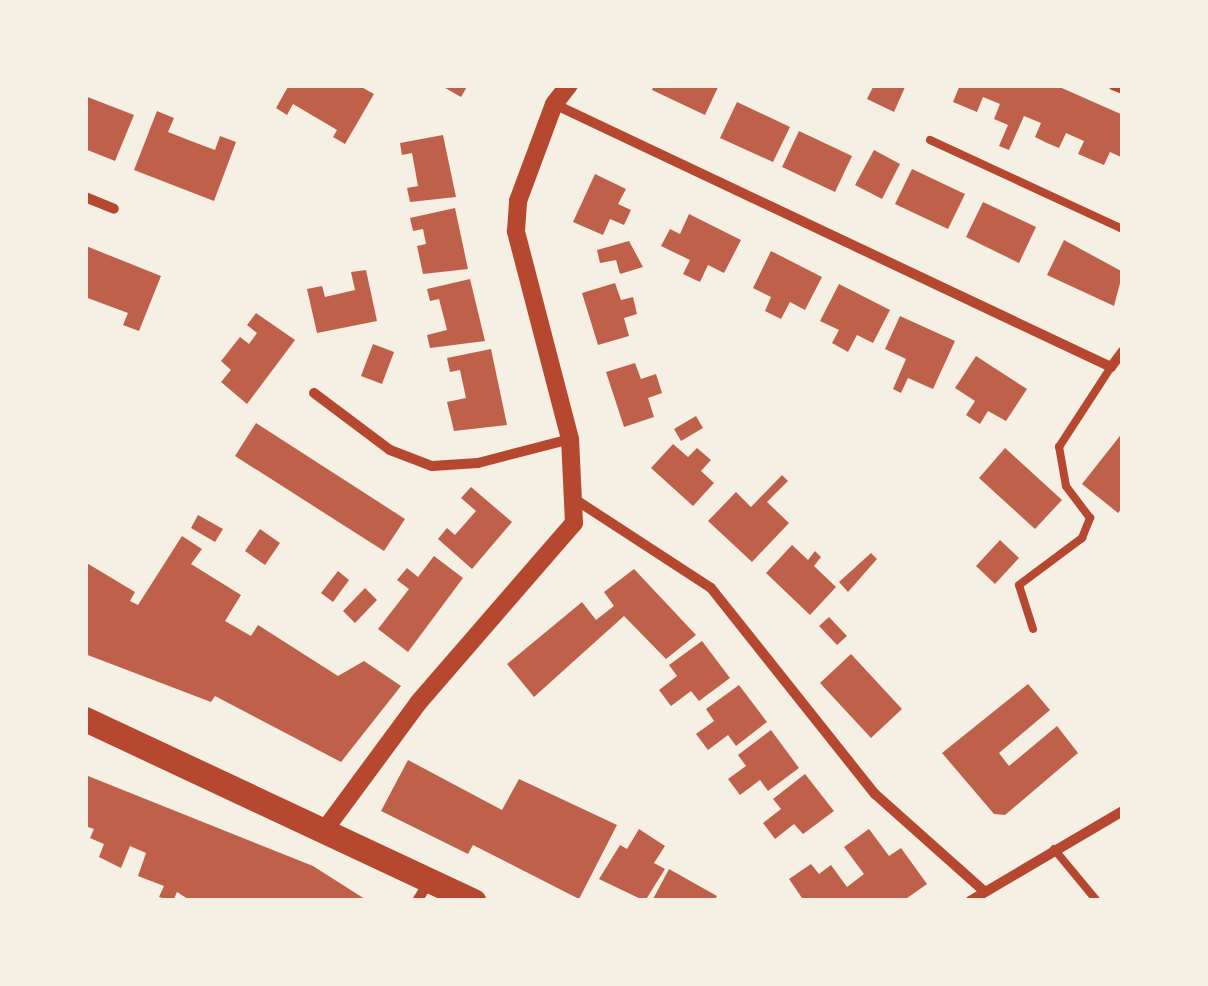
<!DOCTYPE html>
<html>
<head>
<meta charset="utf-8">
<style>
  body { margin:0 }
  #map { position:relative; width:1208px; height:986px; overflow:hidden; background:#f6efe4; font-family:Raleway,sans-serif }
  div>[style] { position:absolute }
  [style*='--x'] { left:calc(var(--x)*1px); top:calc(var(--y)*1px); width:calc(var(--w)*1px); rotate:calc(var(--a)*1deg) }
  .building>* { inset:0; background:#bf614a }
  .service>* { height:8px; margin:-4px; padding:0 4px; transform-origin:4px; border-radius:4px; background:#b5482f }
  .minor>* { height:10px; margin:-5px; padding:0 5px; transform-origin:5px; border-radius:5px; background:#b5482f }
  .tertiary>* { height:18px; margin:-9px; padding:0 9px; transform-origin:9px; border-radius:9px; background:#b5482f }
  .primary>* { height:25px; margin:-12.5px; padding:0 12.5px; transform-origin:12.5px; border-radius:12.5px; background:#b5482f }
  span { translate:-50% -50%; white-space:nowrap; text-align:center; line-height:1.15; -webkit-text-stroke:8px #f6efe4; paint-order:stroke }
  .frame { position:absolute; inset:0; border:88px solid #f6efe4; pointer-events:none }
</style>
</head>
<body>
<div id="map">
  <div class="building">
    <div style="clip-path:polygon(289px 85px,358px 85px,374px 94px,345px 144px,333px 137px,337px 130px,293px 104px,287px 115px,276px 108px)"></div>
    <div style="clip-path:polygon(440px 85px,468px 85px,461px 97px)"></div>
    <div style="clip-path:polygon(654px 85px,719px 85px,705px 115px,652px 90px)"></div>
    <div style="clip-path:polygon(874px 85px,905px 87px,894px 112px,867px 99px)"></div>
    <div style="clip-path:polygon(960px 85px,1055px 85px,1123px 115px,1123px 158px,1110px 152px,1104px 165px,1078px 154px,1084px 141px,1066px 133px,1059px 148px,1047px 143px,1035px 137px,1041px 123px,1024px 116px,1009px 150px,999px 146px,1008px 125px,994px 119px,1000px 104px,983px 97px,977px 112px,953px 102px)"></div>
    <div style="clip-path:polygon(85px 96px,134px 115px,115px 161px,85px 149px)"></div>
    <div style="clip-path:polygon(737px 102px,790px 127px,773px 162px,720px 138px)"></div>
    <div style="clip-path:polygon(157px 111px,174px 118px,168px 132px,191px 141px,215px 150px,220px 136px,236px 142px,214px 201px,134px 170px)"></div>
    <div style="clip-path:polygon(799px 131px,852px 156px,835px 192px,782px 167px)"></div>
    <div style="clip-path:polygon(443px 135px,456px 197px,410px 202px,407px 188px,418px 186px,412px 153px,402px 155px,400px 143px)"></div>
    <div style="clip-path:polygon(874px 150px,900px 164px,882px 199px,855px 185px)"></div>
    <div style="clip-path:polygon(912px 169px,965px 194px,948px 229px,895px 204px)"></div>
    <div style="clip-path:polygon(595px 174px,626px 189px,618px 204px,631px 210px,624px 225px,610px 219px,603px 235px,573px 222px)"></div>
    <div style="clip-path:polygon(983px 202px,1036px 227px,1019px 263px,966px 237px)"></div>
    <div style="clip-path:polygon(455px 208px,468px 269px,423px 274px,417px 246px,426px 244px,423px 229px,413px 231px,410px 218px)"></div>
    <div style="clip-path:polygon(689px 214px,741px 240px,724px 273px,708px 265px,700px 282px,683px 274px,690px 260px,661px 246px,670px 229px,680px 234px)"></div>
    <div style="clip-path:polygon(1064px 240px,1123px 272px,1114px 306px,1047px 275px)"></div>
    <div style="clip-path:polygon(629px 241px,643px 267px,620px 274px,616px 260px,600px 263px,597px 250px)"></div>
    <div style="clip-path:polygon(86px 246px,161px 276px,139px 331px,123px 325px,128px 313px,85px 297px)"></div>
    <div style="clip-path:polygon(771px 251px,822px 277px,805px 310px,790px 302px,781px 319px,765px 311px,771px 297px,753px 288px)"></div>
    <div style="clip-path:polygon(366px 270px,377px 321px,317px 333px,307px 289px,322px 286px,325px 297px,355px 290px,351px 272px)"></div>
    <div style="clip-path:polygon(470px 279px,485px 341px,430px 348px,427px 335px,447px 330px,439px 299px,430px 301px,427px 289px)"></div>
    <div style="clip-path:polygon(615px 283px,621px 300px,633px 297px,637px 314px,624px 318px,629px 336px,598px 345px,582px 293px)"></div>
    <div style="clip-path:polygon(839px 284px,890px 310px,873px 343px,857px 335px,848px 352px,832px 343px,839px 330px,820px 321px)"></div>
    <div style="clip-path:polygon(256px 313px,295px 340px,247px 404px,221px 382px,231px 370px,221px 361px,240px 337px,249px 344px,257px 333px,247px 325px)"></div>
    <div style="clip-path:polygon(900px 316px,955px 341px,933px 389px,908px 378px,901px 393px,893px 389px,906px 359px,885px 349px)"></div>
    <div style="clip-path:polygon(373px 344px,394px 352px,382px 384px,361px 376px)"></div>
    <div style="clip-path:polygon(491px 349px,507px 425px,454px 431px,447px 402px,466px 398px,460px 370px,450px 372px,447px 358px)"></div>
    <div style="clip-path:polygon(976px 356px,1027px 389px,1006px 421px,988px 411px,980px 424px,966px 415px,975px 401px,955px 388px)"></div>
    <div style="clip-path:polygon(635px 363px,641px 379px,656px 374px,662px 393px,648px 398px,654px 417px,624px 427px,606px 372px)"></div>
    <div style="clip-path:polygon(696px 416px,703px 428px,681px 441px,674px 429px)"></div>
    <div style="clip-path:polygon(256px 423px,405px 519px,384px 551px,235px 456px)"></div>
    <div style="clip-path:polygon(1123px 432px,1123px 507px,1118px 513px,1082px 484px)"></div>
    <div style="clip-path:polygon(673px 444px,688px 457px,697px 448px,711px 460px,701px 471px,714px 483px,693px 506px,651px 468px)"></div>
    <div style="clip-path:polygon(1005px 448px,1062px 500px,1035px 529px,979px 478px)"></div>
    <div style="clip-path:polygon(782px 475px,788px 481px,767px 502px,789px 523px,752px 562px,708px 521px,736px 492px,751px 507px)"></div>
    <div style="clip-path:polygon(471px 487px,512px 522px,472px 569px,438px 539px,447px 528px,455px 535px,476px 511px,461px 498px)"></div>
    <div style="clip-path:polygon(198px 515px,223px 529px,215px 542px,191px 528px)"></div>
    <div style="clip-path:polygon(260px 529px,280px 543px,265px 565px,245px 551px)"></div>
    <div style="clip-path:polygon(182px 536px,202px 549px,191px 564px,241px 595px,225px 621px,251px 636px,258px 625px,338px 676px,364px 661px,401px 686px,341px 762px,215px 696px,211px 702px,85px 654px,85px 562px,135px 592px,130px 601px,138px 605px)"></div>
    <div style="clip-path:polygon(1000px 540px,1019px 558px,995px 584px,976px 566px)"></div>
    <div style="clip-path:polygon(792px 545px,808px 560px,815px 551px,821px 557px,814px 566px,836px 587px,810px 615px,766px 573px)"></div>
    <div style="clip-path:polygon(871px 553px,877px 559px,848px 592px,839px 582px)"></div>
    <div style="clip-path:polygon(434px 556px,463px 578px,408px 652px,378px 629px,409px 589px,397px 580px,407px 568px,418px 577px)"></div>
    <div style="clip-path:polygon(634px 569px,696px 635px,666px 659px,624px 616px,534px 697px,507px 664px,582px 602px,596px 620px,614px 606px,604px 592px)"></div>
    <div style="clip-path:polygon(338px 571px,349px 580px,333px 602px,321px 593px)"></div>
    <div style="clip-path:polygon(365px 588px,377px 600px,355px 623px,343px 611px)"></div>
    <div style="clip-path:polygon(829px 617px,847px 636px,837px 645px,819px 626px)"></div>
    <div style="clip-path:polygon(702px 641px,730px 678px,699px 701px,691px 691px,671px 706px,659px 690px,677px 676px,669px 665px)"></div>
    <div style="clip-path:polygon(851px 654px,902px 709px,871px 738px,820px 683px)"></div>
    <div style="clip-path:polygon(1028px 684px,1050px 710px,999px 753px,1009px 766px,1057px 726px,1078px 753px,1005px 815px,994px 814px,942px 753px)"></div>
    <div style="clip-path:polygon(739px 685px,767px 722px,736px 746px,728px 735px,708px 750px,696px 734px,714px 721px,706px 709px)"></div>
    <div style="clip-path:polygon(771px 730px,799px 768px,768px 791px,760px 780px,740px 795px,728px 779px,746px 766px,738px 755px)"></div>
    <div style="clip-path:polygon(408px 760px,502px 810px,519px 779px,617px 825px,579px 899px,473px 845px,468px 854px,381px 811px)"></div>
    <div style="clip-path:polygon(805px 774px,834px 811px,803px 834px,794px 824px,775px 839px,763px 823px,781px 809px,773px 799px)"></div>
    <div style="clip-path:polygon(88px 776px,313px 866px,368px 901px,191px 901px,177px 892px,173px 901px,159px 897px,164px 886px,138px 876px,146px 853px,130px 846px,121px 868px,99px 857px,104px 844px,90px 838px,94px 829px,85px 826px)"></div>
    <div style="clip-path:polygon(639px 829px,665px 846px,654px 863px,665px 869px,645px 901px,599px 879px,620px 845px,627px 849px)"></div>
    <div style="clip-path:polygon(869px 829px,889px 856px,901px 848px,927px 884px,903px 901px,804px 901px,789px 879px,811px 864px,819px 874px,831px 865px,847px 887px,864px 874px,844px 847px)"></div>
    <div style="clip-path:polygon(669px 869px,717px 896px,714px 901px,652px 901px)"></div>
  </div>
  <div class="service">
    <div style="--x:930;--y:140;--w:213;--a:24.8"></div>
    <div style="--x:1033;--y:629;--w:46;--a:-107.7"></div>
    <div style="--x:1019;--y:585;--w:79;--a:-36.7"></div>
    <div style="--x:1082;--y:538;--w:22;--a:-68"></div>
    <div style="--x:1090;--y:518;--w:40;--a:-127"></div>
    <div style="--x:1066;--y:486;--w:40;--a:-100"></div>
    <div style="--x:1059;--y:447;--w:95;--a:-57"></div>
    <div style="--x:1054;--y:849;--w:67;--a:50.4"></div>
  </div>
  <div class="minor">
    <div style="--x:1113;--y:85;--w:11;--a:22"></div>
    <div style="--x:554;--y:104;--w:616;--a:25.28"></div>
    <div style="--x:1111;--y:367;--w:20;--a:-53"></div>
    <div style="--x:85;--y:197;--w:31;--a:22"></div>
    <div style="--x:314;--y:393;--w:95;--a:36.9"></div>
    <div style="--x:390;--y:450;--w:45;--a:20.9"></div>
    <div style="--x:432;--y:466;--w:46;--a:-3.7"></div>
    <div style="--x:478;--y:463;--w:95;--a:-14.6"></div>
    <div style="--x:576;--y:500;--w:161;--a:33.1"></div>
    <div style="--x:711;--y:588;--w:263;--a:51.5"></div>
    <div style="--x:875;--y:794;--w:147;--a:41.7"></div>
    <div style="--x:417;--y:901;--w:25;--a:-58"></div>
    <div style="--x:970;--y:901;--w:178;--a:-30.5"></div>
  </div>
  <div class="tertiary">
    <div style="--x:326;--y:828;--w:155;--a:-53.6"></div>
    <div style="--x:418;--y:703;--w:238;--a:-49.1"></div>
    <div style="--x:574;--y:523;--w:84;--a:-92.7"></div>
    <div style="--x:570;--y:439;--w:215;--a:-104.6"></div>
    <div style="--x:516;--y:231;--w:30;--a:-86"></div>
    <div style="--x:518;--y:201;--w:103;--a:-69.6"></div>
    <div style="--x:554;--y:104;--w:24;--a:-52"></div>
  </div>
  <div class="primary">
    <div style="--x:85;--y:719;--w:429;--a:25.1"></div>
  </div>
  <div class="frame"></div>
</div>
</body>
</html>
